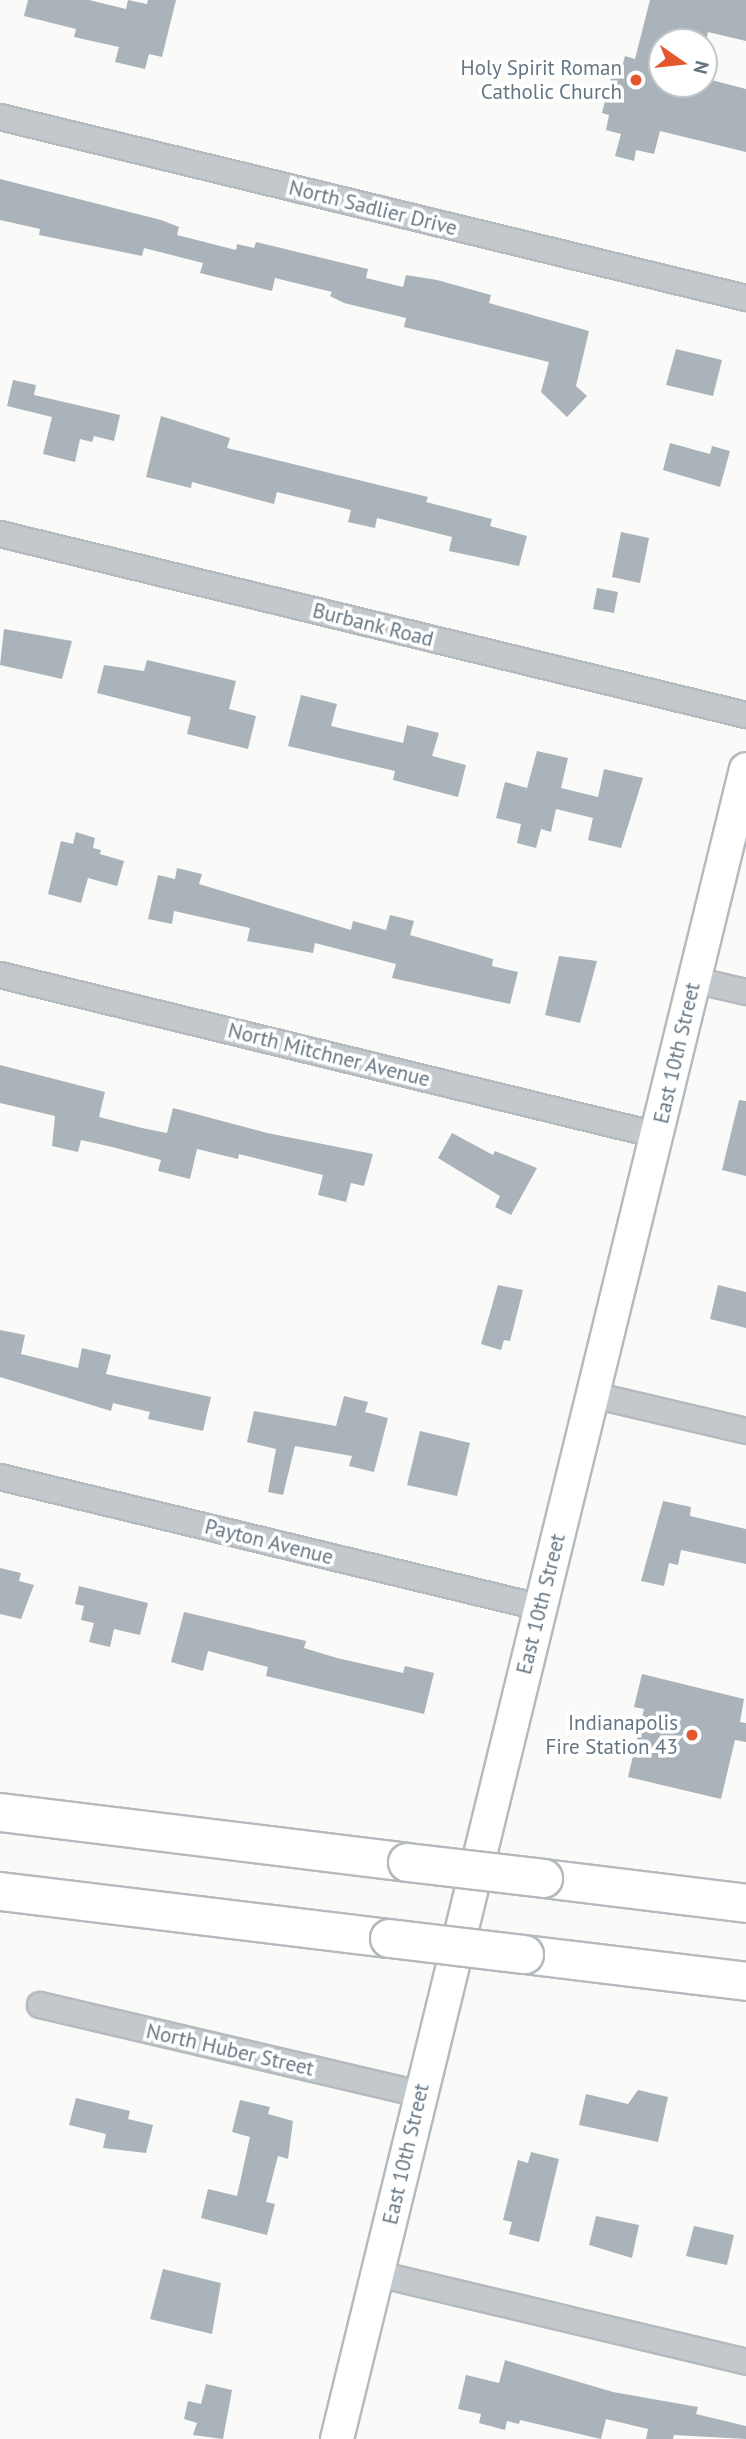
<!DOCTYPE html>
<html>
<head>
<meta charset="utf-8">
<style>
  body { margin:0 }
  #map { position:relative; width:746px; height:2439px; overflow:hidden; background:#fafaf8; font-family:"PT Sans",sans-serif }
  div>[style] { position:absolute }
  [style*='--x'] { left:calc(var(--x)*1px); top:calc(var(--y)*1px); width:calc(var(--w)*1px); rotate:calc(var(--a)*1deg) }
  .building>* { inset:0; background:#aab3b9 }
  .roads { filter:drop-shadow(2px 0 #b5babe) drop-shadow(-2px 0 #b5babe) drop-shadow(0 2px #b5babe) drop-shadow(0 -2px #b5babe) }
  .minor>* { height:24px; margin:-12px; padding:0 12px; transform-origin:12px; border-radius:12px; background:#c3c8cc }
  .major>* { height:32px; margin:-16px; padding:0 16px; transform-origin:16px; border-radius:16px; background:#fff }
  .highway>* { height:37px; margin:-18.5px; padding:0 18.5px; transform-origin:18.5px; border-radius:18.5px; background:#fff }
  .bridges { filter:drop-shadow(2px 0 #b4b9bd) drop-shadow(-2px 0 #b4b9bd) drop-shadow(0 2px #b4b9bd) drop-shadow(0 -2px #b4b9bd) }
  .highway-bridge>* { height:37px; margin:-18.5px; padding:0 18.5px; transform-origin:18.5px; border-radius:18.5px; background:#fff }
  .dots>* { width:19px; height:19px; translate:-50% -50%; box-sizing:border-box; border:4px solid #fff; border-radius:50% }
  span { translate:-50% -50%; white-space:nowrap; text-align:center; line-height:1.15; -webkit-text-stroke:7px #fff; paint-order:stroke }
  .poi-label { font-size:21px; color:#657683 }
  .right { translate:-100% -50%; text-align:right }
  .street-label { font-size:21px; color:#657683 }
  .north { position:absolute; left:648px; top:28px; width:70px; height:70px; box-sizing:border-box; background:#fff; border:2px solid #c1c8cd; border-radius:50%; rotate:104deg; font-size:19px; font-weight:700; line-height:28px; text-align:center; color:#657683 }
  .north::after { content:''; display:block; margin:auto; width:24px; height:32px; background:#e4572e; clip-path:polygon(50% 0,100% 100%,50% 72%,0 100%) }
</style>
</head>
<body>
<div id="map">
  <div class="building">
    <div style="clip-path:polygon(28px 0,89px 0,126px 9px,128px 0,147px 4px,148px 0,176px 0,162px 57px,149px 54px,145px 69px,115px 62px,119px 47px,74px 37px,76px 29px,24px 16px)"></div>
    <div style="clip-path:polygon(650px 0,746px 0,746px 41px,708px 32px,706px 42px,662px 42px,662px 84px,704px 84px,704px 78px,746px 89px,746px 152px,660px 131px,654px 154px,636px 150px,634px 161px,615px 156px,621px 134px,606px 130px,609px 115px,602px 113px,613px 69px,621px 71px,625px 56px,635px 59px)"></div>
    <div style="clip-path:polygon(0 179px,161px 220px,179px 227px,177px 235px,236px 250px,237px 244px,254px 248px,256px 242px,368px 269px,366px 278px,403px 287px,406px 275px,437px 280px,491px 295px,489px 303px,589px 331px,576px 386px,587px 396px,567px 417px,541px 392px,549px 362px,404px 327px,406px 318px,344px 303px,330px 296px,332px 292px,275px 278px,272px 291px,200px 273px,203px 263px,144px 248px,142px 256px,39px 235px,40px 229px,0 220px)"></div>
    <div style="clip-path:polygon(676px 349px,722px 360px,713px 396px,666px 385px)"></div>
    <div style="clip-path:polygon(13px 380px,36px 385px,34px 395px,120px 415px,114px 441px,94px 436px,92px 442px,80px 439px,75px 462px,43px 454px,52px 417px,7px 406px)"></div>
    <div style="clip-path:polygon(161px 416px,230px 438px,227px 448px,428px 497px,426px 502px,492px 519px,490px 526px,527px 536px,519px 566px,449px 551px,452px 537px,377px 518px,375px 528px,348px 522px,351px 510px,277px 492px,274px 504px,192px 482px,191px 488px,146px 477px)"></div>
    <div style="clip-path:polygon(670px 443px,710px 454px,712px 446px,730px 451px,720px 487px,663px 470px)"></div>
    <div style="clip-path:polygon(621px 532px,649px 538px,640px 583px,612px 577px)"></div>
    <div style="clip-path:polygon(597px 588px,618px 592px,614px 613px,593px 609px)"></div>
    <div style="clip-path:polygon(4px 629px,72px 641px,62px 679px,0 665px)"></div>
    <div style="clip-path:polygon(147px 660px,236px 681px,229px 709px,256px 716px,248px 749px,187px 734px,191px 717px,97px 693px,104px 665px,144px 671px)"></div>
    <div style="clip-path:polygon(301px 695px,337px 704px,331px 726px,403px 743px,407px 725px,439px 733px,432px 756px,466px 765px,458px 797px,393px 780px,395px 771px,288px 746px)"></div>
    <div style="clip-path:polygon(537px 751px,568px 758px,561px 788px,598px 797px,604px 769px,643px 778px,621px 848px,588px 840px,593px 818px,556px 809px,551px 832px,541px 829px,536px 848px,517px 843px,521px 824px,496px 818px,505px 782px,527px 788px)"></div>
    <div style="clip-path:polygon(76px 832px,95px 838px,93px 848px,101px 850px,100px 854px,124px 861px,117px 886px,88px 878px,81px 903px,48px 894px,61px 841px,73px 844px)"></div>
    <div style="clip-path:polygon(177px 868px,202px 874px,199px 884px,351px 930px,353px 921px,386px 930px,390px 915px,414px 921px,410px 935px,493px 959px,492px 966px,518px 972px,510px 1004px,392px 978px,396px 964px,315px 943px,313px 953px,247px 941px,250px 928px,174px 911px,172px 924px,148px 919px,158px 875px,175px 879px)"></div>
    <div style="clip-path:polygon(559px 956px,597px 961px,580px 1023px,545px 1015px)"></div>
    <div style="clip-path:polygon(0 1065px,105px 1092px,99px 1117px,142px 1128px,167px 1133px,173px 1108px,267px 1133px,373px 1154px,364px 1186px,351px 1183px,346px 1202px,318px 1195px,323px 1175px,239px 1154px,238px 1159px,197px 1149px,190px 1179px,158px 1171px,161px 1160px,112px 1147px,81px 1140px,78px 1152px,52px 1146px,55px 1116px,0 1103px)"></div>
    <div style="clip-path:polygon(739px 1100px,746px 1101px,746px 1176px,722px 1170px)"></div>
    <div style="clip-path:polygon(452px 1133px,493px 1155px,495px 1151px,537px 1168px,511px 1215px,495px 1207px,500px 1196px,438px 1158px)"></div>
    <div style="clip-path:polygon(498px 1285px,523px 1290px,510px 1341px,504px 1340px,501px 1350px,481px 1344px)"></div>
    <div style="clip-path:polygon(718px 1285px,746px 1292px,746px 1328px,710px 1319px)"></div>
    <div style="clip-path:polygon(0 1330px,25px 1335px,21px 1354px,78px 1368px,82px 1348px,111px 1355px,106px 1374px,211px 1397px,203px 1431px,148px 1419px,150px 1412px,113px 1403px,111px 1411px,0 1377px)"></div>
    <div style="clip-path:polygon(344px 1396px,368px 1402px,365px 1412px,388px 1418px,374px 1472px,349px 1466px,352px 1456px,295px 1446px,283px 1495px,268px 1492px,276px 1449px,247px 1442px,254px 1411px,336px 1426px)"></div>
    <div style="clip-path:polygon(420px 1431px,470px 1443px,457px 1496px,407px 1485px)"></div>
    <div style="clip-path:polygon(663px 1501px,691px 1507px,690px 1516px,746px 1529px,746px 1564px,681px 1550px,678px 1565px,669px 1563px,664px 1586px,641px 1581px)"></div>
    <div style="clip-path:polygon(0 1568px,21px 1573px,19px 1581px,34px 1585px,21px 1619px,0 1614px)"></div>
    <div style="clip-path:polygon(79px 1586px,148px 1603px,140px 1635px,114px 1629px,110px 1647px,89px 1642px,94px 1623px,81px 1620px,84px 1606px,75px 1604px)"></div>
    <div style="clip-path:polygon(184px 1612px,306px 1641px,304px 1648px,337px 1658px,403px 1673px,405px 1666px,434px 1673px,424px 1714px,266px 1676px,268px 1667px,208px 1651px,203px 1671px,171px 1662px)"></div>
    <div style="clip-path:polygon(642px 1674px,744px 1699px,740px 1722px,746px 1723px,746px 1742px,735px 1740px,721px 1799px,628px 1777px,644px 1709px,634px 1707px)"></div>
    <div style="clip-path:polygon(638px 2090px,668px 2097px,658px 2142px,579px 2125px,586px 2094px,628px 2104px)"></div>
    <div style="clip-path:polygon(76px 2098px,130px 2111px,128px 2119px,153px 2125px,146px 2153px,103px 2148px,106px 2134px,69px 2125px)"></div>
    <div style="clip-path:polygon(240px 2100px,270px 2107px,268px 2114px,293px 2121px,288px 2159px,278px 2156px,266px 2202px,275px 2204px,267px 2235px,201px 2218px,208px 2189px,237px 2196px,250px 2137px,232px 2132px)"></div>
    <div style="clip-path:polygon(531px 2152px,559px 2159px,539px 2242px,509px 2234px,512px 2222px,503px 2220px,518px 2160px,528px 2163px)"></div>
    <div style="clip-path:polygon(596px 2216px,639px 2225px,632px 2258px,589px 2245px)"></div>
    <div style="clip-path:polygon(694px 2226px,734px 2235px,727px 2265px,686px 2256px)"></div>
    <div style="clip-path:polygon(163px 2269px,221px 2283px,212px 2334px,150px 2319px)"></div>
    <div style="clip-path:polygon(505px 2360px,613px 2392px,698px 2407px,696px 2414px,746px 2426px,746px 2439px,674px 2435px,673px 2439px,646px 2439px,648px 2429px,606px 2419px,601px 2439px,520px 2420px,519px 2424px,507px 2421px,505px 2430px,479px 2423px,481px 2414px,458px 2409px,466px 2375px,499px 2383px)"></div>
    <div style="clip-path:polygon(206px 2384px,232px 2390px,223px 2439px,193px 2435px,197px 2423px,184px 2419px,188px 2401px,201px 2404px)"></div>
  </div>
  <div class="roads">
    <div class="minor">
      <div style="--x:0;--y:117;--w:768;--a:13.64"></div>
      <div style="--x:0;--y:534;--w:768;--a:13.64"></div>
      <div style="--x:0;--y:975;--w:676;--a:13.69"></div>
      <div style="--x:694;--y:980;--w:53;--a:13"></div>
      <div style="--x:593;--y:1395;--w:157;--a:13.2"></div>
      <div style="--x:0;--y:1477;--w:554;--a:13.56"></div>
      <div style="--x:40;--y:2005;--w:390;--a:13.2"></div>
      <div style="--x:378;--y:2274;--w:378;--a:13.4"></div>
    </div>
    <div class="major">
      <div style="--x:337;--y:2439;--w:1719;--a:-76.24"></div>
    </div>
    <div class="highway">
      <div style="--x:0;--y:1812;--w:410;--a:7"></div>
      <div style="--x:543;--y:1878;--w:205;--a:7"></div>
      <div style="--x:0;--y:1891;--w:392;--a:6.9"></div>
      <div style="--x:524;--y:1954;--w:224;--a:6.9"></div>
    </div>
  </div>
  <div class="bridges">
    <div class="highway-bridge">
      <div style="--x:407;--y:1862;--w:137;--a:6.7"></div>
      <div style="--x:389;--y:1938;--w:136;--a:6.8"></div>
    </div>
  </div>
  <div class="dots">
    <div style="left:636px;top:80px;background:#e4572e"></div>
    <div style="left:692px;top:1735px;background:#e4572e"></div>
  </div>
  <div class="poi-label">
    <span class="right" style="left:622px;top:80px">Holy Spirit Roman<br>Catholic Church</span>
    <span class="right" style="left:678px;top:1735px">Indianapolis<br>Fire Station 43</span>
  </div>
  <div class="street-label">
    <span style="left:373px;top:208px;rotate:14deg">North Sadlier Drive</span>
    <span style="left:373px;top:625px;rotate:14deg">Burbank Road</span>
    <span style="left:677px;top:1053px;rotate:-77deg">East 10th Street</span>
    <span style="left:329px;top:1055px;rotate:14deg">North Mitchner Avenue</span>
    <span style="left:269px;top:1542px;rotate:14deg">Payton Avenue</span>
    <span style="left:541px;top:1604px;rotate:-76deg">East 10th Street</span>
    <span style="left:230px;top:2050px;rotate:13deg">North Huber Street</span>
    <span style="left:406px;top:2154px;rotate:-77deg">East 10th Street</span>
  </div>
  <div class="north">N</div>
</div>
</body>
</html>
